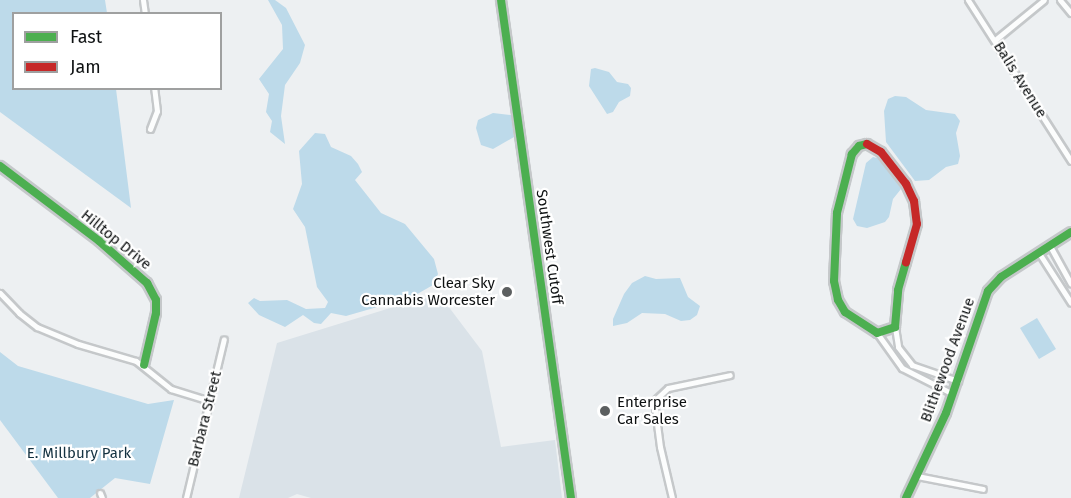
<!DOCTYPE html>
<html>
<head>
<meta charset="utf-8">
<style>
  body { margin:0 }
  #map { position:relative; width:1071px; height:498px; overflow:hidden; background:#edf0f2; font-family:"Fira Sans",sans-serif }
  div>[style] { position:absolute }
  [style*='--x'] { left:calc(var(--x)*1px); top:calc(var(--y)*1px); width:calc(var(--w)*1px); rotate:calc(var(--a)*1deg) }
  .built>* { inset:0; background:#dae2e8 }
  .green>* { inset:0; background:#bddaea }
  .roads { filter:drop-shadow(2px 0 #c5c8ca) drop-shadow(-2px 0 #c5c8ca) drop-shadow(0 2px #c5c8ca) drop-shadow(0 -2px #c5c8ca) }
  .street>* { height:5px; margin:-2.5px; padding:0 2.5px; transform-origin:2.5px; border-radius:2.5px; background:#fcfdfd }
  .fast>* { height:8px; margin:-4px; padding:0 4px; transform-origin:4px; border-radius:4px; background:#4caf50 }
  .jam>* { height:8px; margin:-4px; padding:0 4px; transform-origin:4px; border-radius:4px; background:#c62828 }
  .dots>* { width:16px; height:16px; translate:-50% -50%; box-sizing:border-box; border:3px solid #fff; border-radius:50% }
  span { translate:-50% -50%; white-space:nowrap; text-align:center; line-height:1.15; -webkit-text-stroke:4.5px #fff; paint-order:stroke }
  .street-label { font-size:15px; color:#0e1112 }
  .poi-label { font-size:15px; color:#0e1112 }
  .right { translate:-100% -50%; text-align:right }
  .left { translate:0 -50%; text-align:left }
  .park-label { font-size:15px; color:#143241 }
  .legend { position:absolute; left:12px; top:12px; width:210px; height:78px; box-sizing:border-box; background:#fff; border:2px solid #9fa0a0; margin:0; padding:8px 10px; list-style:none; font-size:18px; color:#0e1112 }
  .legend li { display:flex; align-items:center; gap:12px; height:30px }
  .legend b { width:30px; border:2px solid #9fa0a0 }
</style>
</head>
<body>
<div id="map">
  <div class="built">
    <div style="clip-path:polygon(429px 296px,445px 302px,482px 351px,501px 447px,555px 440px,562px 498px,311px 498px,297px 494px,288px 498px,239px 498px,277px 343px)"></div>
  </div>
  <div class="green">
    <div style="clip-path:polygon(0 0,105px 0,107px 13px,14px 14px,14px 88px,116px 89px,131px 208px,0 112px)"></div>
    <div style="clip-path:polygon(268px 0,275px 0,286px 8px,305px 45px,300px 63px,285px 85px,281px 116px,285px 144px,270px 132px,272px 121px,266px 112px,269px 94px,259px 79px,283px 49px,282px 25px)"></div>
    <div style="clip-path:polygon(595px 68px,609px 72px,617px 82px,628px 84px,631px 88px,630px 96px,619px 102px,613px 112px,607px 114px,589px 86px,591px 69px)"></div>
    <div style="clip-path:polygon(895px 96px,906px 97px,926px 110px,955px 114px,960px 121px,956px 133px,960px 156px,958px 164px,946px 167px,929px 180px,915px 181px,886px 142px,884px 111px,888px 99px)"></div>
    <div style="clip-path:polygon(493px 113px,511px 115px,514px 137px,493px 149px,481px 145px,476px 128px,478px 120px)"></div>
    <div style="clip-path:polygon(315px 133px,325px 134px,331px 147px,351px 156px,358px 164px,362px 172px,355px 180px,381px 213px,405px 224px,434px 259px,438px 274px,433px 285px,412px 297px,346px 316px,331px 313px,321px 324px,314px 323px,303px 315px,285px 327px,259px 315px,248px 303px,254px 298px,260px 301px,287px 300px,306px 309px,325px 308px,328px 302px,317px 287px,305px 227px,293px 209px,302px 184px,299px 151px)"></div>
    <div style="clip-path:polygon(873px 157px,881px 159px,897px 180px,901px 189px,893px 199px,889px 217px,885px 222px,867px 228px,857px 226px,853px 219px,866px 163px)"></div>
    <div style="clip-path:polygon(645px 276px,656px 279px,680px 278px,688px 297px,700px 306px,697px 315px,690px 320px,681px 321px,665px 314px,642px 313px,627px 323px,613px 326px,613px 319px,624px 294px,632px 283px)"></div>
    <div style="clip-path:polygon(1037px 318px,1056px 349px,1039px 359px,1020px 328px)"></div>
    <div style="clip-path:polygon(0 352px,18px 366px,148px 404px,174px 400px,150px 484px,115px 478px,90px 498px,58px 498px,0 420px)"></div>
  </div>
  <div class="roads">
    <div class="street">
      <div style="--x:143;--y:0;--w:14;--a:82"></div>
      <div style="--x:968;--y:0;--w:191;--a:57.4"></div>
      <div style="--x:1060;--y:0;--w:17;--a:50"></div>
      <div style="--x:995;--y:40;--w:63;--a:-39.2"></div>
      <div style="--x:150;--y:129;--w:19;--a:-69"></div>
      <div style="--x:157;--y:111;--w:23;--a:-97"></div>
      <div style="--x:1050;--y:246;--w:43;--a:61.1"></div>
      <div style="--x:1039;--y:253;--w:59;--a:57.4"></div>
      <div style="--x:0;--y:293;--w:28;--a:46"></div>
      <div style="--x:19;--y:313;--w:23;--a:38"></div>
      <div style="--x:37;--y:327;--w:44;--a:22.5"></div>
      <div style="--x:78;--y:344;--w:60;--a:16.3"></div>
      <div style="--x:136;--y:361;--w:45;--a:38.7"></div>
      <div style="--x:171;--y:389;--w:41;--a:17.1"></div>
      <div style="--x:895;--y:327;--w:20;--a:81"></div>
      <div style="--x:898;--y:347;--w:23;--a:52"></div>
      <div style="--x:912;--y:365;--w:49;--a:19.2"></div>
      <div style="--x:877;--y:333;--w:43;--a:54.5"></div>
      <div style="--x:902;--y:368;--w:57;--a:27"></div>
      <div style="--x:917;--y:476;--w:67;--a:11.1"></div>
      <div style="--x:100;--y:493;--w:5;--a:68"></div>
      <div style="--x:186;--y:498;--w:163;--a:-76.6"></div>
      <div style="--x:672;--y:498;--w:52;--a:-103.2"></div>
      <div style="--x:660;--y:447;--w:46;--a:-97.4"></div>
      <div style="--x:654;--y:401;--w:19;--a:-43"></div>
      <div style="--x:668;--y:388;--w:63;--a:-11.8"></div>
    </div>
    <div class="fast">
      <div style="--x:501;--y:0;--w:503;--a:82"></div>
      <div style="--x:867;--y:144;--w:8;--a:166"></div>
      <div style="--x:859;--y:146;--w:11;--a:131"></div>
      <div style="--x:852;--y:154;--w:61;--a:104.3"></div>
      <div style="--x:837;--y:213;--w:68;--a:92.5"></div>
      <div style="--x:834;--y:281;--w:19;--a:78"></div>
      <div style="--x:838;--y:300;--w:14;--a:60"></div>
      <div style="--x:845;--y:312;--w:38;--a:33"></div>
      <div style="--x:877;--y:333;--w:19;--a:-18"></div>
      <div style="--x:895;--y:327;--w:37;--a:-85"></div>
      <div style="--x:898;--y:290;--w:29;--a:-74"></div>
      <div style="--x:0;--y:166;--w:124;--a:37.1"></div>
      <div style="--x:99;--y:241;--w:64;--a:41.2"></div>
      <div style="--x:147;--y:283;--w:19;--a:62"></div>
      <div style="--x:156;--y:300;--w:13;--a:90"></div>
      <div style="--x:156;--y:313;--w:53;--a:103"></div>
      <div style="--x:906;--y:498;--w:94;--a:-64.8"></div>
      <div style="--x:946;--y:413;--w:129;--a:-71"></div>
      <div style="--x:988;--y:291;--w:19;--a:-47"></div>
      <div style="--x:1001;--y:277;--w:83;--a:-32.7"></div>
    </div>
    <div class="jam">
      <div style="--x:867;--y:144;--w:16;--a:30"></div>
      <div style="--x:881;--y:152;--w:41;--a:52"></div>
      <div style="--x:906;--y:184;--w:19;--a:65"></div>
      <div style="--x:914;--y:201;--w:23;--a:83"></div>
      <div style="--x:917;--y:224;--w:40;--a:106"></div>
    </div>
  </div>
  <div class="dots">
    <div style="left:507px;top:292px;background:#5c5f60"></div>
    <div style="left:605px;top:411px;background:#5c5f60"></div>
  </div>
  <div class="street-label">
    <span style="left:1020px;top:80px;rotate:58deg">Balis Avenue</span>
    <span style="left:116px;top:240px;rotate:39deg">Hilltop Drive</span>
    <span style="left:549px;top:247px;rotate:82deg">Southwest Cutoff</span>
    <span style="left:948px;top:360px;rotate:-70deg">Blithewood Avenue</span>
    <span style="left:205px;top:419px;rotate:-76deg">Barbara Street</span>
  </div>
  <div class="poi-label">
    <span class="right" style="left:495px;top:292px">Clear Sky<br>Cannabis Worcester</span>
    <span class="left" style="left:617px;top:411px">Enterprise<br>Car Sales</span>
  </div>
  <div class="park-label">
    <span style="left:79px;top:454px">E. Millbury Park</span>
  </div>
  <ul class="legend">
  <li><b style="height:8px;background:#4caf50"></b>Fast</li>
  <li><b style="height:8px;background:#c62828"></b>Jam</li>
  </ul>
</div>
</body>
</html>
